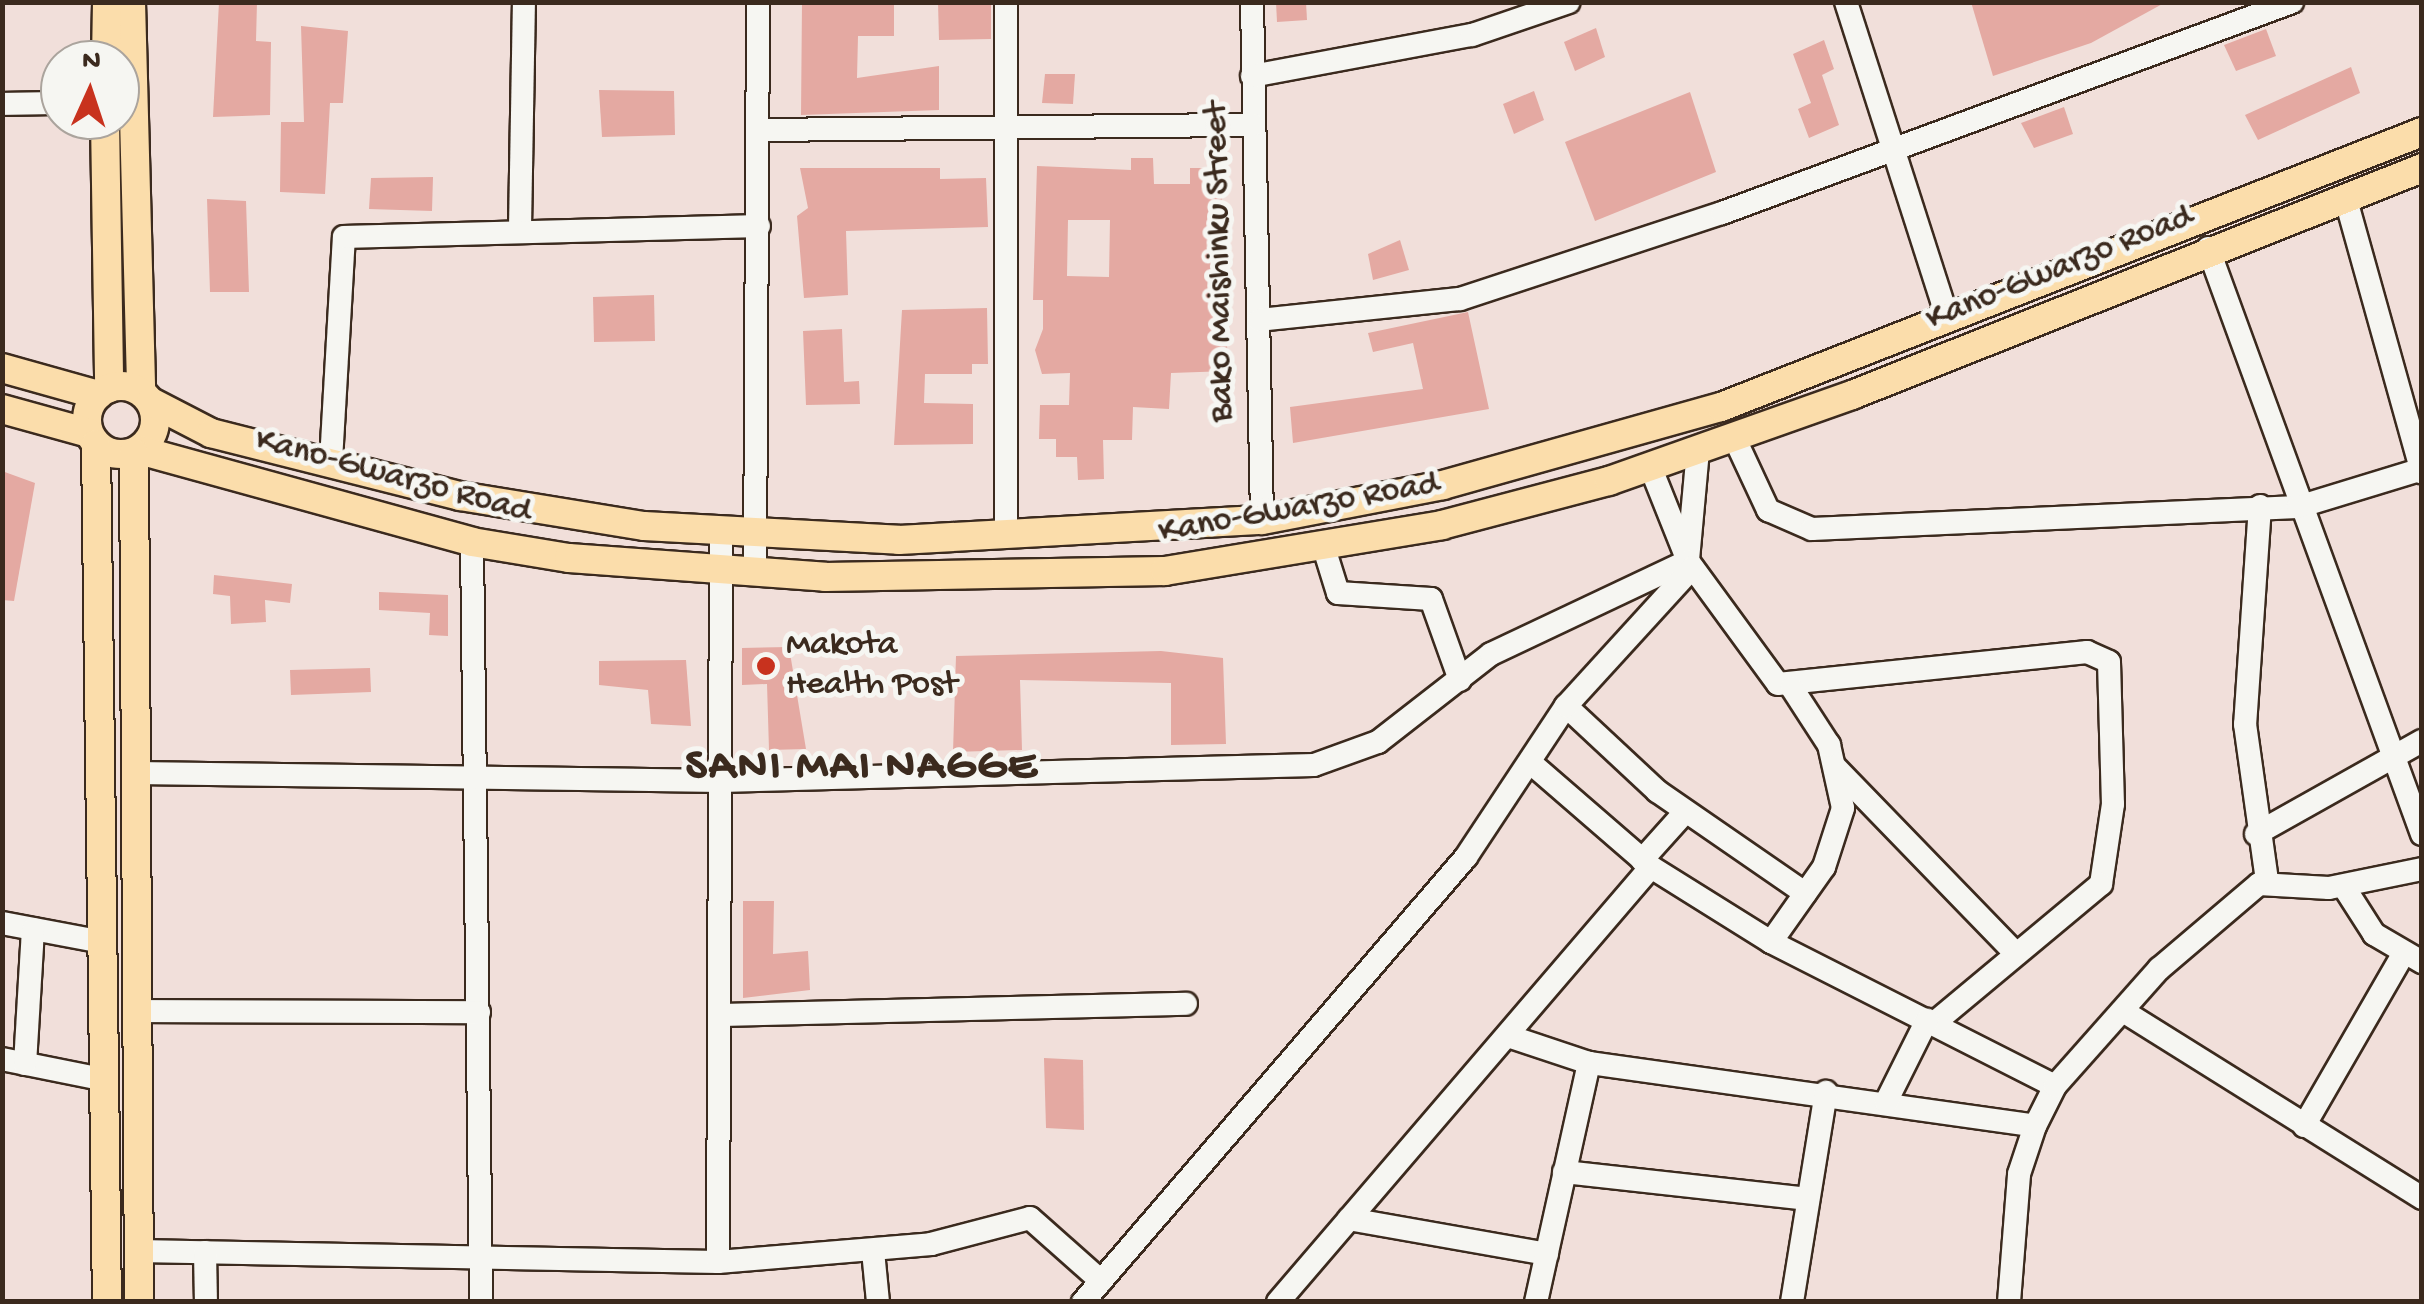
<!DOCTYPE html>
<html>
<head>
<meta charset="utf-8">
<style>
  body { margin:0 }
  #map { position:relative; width:2424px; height:1304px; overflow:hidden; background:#f1dfda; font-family:"Gochi Hand",sans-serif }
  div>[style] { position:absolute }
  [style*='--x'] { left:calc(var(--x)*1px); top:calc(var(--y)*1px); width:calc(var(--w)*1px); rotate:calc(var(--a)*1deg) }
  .building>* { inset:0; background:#e4a9a2 }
  .roads { filter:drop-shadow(2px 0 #3b2a1e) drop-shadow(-2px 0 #3b2a1e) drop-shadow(0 2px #3b2a1e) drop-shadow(0 -2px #3b2a1e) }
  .minor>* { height:22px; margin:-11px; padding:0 11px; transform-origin:11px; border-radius:11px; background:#f6f6f2 }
  .major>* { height:28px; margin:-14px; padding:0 14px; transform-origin:14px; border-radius:14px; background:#fbddab }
  .major>.ring { margin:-14px; padding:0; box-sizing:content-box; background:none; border:28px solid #fbddab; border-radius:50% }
  .dots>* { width:28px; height:28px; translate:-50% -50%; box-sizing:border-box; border:5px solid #f6f6f2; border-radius:50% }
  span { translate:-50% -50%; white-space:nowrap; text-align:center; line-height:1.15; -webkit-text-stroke:10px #f6f6f2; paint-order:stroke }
  .street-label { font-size:35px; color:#3b2a1e }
  .poi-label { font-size:35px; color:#3b2a1e }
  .left { translate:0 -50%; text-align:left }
  .district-label { font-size:45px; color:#3b2a1e; font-weight:700; letter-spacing:2.5px }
  .frame { position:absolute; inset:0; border:5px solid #3b2a1e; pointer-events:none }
  .north { position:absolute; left:40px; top:40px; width:100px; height:100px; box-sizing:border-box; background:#f6f6f2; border:2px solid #aba49d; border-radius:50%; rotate:3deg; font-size:28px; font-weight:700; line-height:40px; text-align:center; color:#3b2a1e }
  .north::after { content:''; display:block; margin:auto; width:35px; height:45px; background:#c8321e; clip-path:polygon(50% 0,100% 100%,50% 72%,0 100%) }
</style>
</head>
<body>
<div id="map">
  <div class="building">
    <div style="clip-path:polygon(219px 2px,257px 2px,256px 41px,271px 42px,270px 115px,213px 117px)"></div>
    <div style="clip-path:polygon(802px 2px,894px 2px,894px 36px,858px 36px,857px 78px,939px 66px,939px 110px,801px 115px)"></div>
    <div style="clip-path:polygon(938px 2px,991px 2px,991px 39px,939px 40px)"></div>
    <div style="clip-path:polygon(1276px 2px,1306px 2px,1307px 20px,1277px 22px)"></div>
    <div style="clip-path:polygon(1971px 2px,2166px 2px,2091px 43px,1993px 76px)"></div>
    <div style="clip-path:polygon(301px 26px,348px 31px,343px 103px,330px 103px,325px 194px,280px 192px,281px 122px,304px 122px)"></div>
    <div style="clip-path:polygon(1596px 28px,1605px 57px,1575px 71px,1564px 42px)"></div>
    <div style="clip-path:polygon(2266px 29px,2276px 56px,2236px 71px,2224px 45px)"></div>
    <div style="clip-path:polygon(1824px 40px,1834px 69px,1822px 75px,1839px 125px,1809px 138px,1798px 109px,1811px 103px,1793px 54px)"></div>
    <div style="clip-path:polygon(2351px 67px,2360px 93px,2258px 140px,2245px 115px)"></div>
    <div style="clip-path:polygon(1045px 74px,1075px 74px,1073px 104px,1042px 103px)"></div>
    <div style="clip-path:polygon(599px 90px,674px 91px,675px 135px,602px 137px)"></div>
    <div style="clip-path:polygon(1534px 91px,1544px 120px,1514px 134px,1503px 104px)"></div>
    <div style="clip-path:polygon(1690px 92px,1716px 172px,1595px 221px,1565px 142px)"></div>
    <div style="clip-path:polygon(2064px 107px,2073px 134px,2034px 148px,2021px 123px)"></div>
    <div style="clip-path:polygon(evenodd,1131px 158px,1153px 158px,1154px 184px,1190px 184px,1190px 168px,1223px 168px,1219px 316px,1226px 316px,1228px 371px,1171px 373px,1169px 409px,1133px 407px,1132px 440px,1103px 440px,1104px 479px,1078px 480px,1077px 457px,1056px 457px,1056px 439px,1039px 439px,1040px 405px,1069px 405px,1070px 373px,1042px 374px,1035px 350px,1043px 329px,1043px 300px,1033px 300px,1037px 166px,1131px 170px,1131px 158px,1068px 220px,1110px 220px,1109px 277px,1067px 276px,1068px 220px)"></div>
    <div style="clip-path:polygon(800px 168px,940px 168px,940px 179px,986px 178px,988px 227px,846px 231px,848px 295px,804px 298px,797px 216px,808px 208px)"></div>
    <div style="clip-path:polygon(433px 177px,432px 211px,369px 209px,371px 178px)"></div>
    <div style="clip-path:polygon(207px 199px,246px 201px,249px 292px,210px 292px)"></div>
    <div style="clip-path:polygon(1400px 240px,1409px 270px,1373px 280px,1368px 254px)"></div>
    <div style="clip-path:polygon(654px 295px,655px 341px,594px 342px,593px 297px)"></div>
    <div style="clip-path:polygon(987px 308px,988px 364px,972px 364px,972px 374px,925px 374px,924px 403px,973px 404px,973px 444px,894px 445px,902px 310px)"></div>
    <div style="clip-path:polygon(1468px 312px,1489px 409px,1293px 443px,1290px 407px,1423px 389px,1413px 343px,1373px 352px,1368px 333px)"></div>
    <div style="clip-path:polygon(842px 329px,844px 382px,859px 381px,860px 404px,806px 405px,803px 331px)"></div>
    <div style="clip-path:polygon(2px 471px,35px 483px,14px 601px,2px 600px)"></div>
    <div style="clip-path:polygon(214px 575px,292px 584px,290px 603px,265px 600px,266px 622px,231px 624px,230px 596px,213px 594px)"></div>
    <div style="clip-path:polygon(379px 592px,448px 595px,448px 636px,429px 635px,430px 613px,379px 610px)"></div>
    <div style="clip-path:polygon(789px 647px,806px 749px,769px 750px,767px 684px,742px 685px,742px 648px)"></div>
    <div style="clip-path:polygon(1161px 651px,1223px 658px,1226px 744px,1171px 745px,1171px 683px,1020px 680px,1022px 750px,953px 752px,956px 656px)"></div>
    <div style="clip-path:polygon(686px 660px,691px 726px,651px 724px,648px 690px,599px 685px,599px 661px)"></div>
    <div style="clip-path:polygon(370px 668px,371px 692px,291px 695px,290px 670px)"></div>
    <div style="clip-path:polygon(743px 901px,774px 901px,773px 954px,808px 951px,810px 990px,743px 998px)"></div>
    <div style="clip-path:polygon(1044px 1058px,1083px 1060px,1084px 1130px,1046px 1128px)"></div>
  </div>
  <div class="roads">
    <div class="minor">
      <div style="--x:1006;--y:2;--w:532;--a:90"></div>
      <div style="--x:1252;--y:2;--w:518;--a:88.89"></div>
      <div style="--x:1846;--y:2;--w:330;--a:72.2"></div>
      <div style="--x:1252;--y:76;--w:224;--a:-10.6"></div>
      <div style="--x:1472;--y:35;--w:102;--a:-18.8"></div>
      <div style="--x:2;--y:104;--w:58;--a:-1"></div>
      <div style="--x:761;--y:130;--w:492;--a:-0.6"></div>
      <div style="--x:2346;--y:200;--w:283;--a:74.4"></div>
      <div style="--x:520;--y:228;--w:226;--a:-89"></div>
      <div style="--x:2208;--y:248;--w:624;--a:69.94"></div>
      <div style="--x:1259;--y:320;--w:202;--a:-6"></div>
      <div style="--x:1460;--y:299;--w:276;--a:-18.2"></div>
      <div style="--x:1722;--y:213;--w:608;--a:-20.31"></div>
      <div style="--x:1734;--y:437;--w:81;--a:65"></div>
      <div style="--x:1768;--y:510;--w:48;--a:23.4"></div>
      <div style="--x:1812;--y:529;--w:486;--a:-2.6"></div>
      <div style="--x:2298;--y:507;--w:130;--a:-17"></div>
      <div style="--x:331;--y:461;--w:224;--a:-86.7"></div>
      <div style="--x:344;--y:237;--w:415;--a:-1.5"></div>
      <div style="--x:1650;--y:466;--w:102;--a:68.2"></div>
      <div style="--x:1688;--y:561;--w:152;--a:53.8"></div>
      <div style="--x:1778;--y:684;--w:311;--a:-5.9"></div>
      <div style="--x:2087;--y:652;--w:24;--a:24"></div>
      <div style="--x:2109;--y:662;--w:142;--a:88.4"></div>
      <div style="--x:2113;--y:804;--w:81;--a:98.5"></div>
      <div style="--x:2101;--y:884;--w:217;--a:140.2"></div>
      <div style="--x:2260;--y:506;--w:219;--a:93.9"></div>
      <div style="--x:2245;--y:724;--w:159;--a:82"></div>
      <div style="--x:472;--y:542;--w:760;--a:89.32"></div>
      <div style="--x:1324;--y:548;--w:47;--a:72.7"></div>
      <div style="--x:1338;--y:593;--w:93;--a:3.7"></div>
      <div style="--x:1431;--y:599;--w:86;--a:70.3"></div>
      <div style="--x:1688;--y:560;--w:109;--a:-84.8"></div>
      <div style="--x:755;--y:574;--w:572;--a:-89.7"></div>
      <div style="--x:1566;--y:706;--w:125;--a:43"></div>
      <div style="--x:1657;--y:791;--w:180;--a:34.6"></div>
      <div style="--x:1532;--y:764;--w:157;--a:40.9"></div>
      <div style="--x:1651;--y:867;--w:142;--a:32"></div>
      <div style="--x:1771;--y:942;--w:318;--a:26.9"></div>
      <div style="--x:1835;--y:767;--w:259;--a:45.9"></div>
      <div style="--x:135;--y:773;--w:586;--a:0.78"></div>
      <div style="--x:721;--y:781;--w:593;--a:-1.55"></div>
      <div style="--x:1314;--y:765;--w:68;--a:-19.8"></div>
      <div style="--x:1378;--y:742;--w:143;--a:-37.9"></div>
      <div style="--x:1491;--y:654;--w:218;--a:-25.3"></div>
      <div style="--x:2256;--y:834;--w:190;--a:-29.3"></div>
      <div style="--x:1642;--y:860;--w:64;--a:-48.1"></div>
      <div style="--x:2344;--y:887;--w:56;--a:57.4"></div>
      <div style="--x:2374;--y:934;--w:56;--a:30.3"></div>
      <div style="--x:2;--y:923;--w:103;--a:10.7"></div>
      <div style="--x:1771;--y:942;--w:92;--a:-54.8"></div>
      <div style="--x:1824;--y:867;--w:62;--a:-72.1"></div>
      <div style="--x:1843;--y:808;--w:65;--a:-102.5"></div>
      <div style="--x:1829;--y:745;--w:68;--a:-123"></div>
      <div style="--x:136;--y:1011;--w:343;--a:0.2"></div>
      <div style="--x:2123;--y:1011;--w:353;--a:32"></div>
      <div style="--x:722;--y:1015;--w:464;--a:-1.4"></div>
      <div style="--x:1511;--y:1037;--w:82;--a:18.4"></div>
      <div style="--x:1589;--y:1063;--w:450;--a:8"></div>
      <div style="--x:2;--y:1059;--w:101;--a:11.4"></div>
      <div style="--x:25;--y:1064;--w:135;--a:-86.6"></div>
      <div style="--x:1886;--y:1102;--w:92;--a:-63.4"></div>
      <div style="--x:2304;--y:1126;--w:200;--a:-60"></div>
      <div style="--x:1564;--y:1172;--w:244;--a:6.3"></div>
      <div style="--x:1349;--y:1219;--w:201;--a:10"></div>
      <div style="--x:138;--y:1251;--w:580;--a:1.09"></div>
      <div style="--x:718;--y:1262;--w:214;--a:-4.8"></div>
      <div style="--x:931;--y:1244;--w:102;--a:-14.7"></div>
      <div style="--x:1030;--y:1218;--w:95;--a:41.6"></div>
      <div style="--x:873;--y:1251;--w:51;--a:84.4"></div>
      <div style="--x:205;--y:1252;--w:50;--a:88.9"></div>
      <div style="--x:718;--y:1262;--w:730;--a:-89.76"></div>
      <div style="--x:1083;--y:1302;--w:587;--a:-49.28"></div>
      <div style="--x:1466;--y:857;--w:181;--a:-56.5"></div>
      <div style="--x:1566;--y:706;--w:187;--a:-47.6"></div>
      <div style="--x:1278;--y:1302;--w:573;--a:-49.39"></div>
      <div style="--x:1536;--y:1302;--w:245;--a:-77.5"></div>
      <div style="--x:1792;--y:1302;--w:213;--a:-80.8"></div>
      <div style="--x:2009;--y:1302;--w:128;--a:-85.5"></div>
      <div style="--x:2019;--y:1174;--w:51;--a:-71.6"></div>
      <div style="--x:2035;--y:1126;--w:45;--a:-63.4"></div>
      <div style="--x:2055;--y:1086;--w:157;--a:-48.4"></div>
      <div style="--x:2159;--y:969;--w:131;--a:-40.4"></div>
      <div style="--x:2259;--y:884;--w:70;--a:3.3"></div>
      <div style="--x:2329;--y:888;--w:95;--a:-11.5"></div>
    </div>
    <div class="major">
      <div style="--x:131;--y:2;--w:390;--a:88.5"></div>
      <div style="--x:106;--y:60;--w:58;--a:-89"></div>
      <div style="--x:105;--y:120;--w:268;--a:89.1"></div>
      <div style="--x:2;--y:368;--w:100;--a:15.7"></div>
      <div class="ring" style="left:87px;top:386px;width:40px;height:40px"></div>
      <div style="--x:151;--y:402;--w:68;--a:27.3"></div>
      <div style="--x:211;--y:433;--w:257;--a:14.2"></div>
      <div style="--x:460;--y:496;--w:186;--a:9.3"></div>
      <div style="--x:644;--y:526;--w:255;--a:3.1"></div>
      <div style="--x:899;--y:540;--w:364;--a:-3.2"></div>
      <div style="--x:1262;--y:520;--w:184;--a:-10.9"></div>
      <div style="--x:1443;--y:485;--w:289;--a:-15.7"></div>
      <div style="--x:1721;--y:407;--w:753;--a:-21.42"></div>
      <div style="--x:2;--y:409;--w:90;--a:15.4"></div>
      <div style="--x:96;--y:444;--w:858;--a:89.27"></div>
      <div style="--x:139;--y:450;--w:345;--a:15.4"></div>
      <div style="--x:472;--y:542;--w:98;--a:9.4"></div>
      <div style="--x:569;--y:558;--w:257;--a:4.2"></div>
      <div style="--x:825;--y:577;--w:340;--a:-1"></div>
      <div style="--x:1165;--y:571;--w:281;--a:-9.4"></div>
      <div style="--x:1442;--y:525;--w:173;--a:-14.8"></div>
      <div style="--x:1609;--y:481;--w:258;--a:-19.5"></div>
      <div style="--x:1852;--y:395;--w:614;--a:-21.71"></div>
      <div style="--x:134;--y:453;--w:849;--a:89.66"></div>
    </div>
  </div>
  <div class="dots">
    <div style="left:766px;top:666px;background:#c8321e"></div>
  </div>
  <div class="street-label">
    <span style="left:1221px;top:262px;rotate:-91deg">Bako Maishinku Street</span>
    <span style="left:2060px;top:269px;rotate:-22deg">Kano-Gwarzo Road</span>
    <span style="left:393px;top:477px;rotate:15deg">Kano-Gwarzo Road</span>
    <span style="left:1299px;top:509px;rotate:-10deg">Kano-Gwarzo Road</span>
  </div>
  <div class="poi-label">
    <span class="left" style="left:786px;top:666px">Makota<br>Health Post</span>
  </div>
  <div class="district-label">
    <span style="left:862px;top:768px">SANI MAI NAGGE</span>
  </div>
  <div class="frame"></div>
  <div class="north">N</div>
</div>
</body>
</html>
